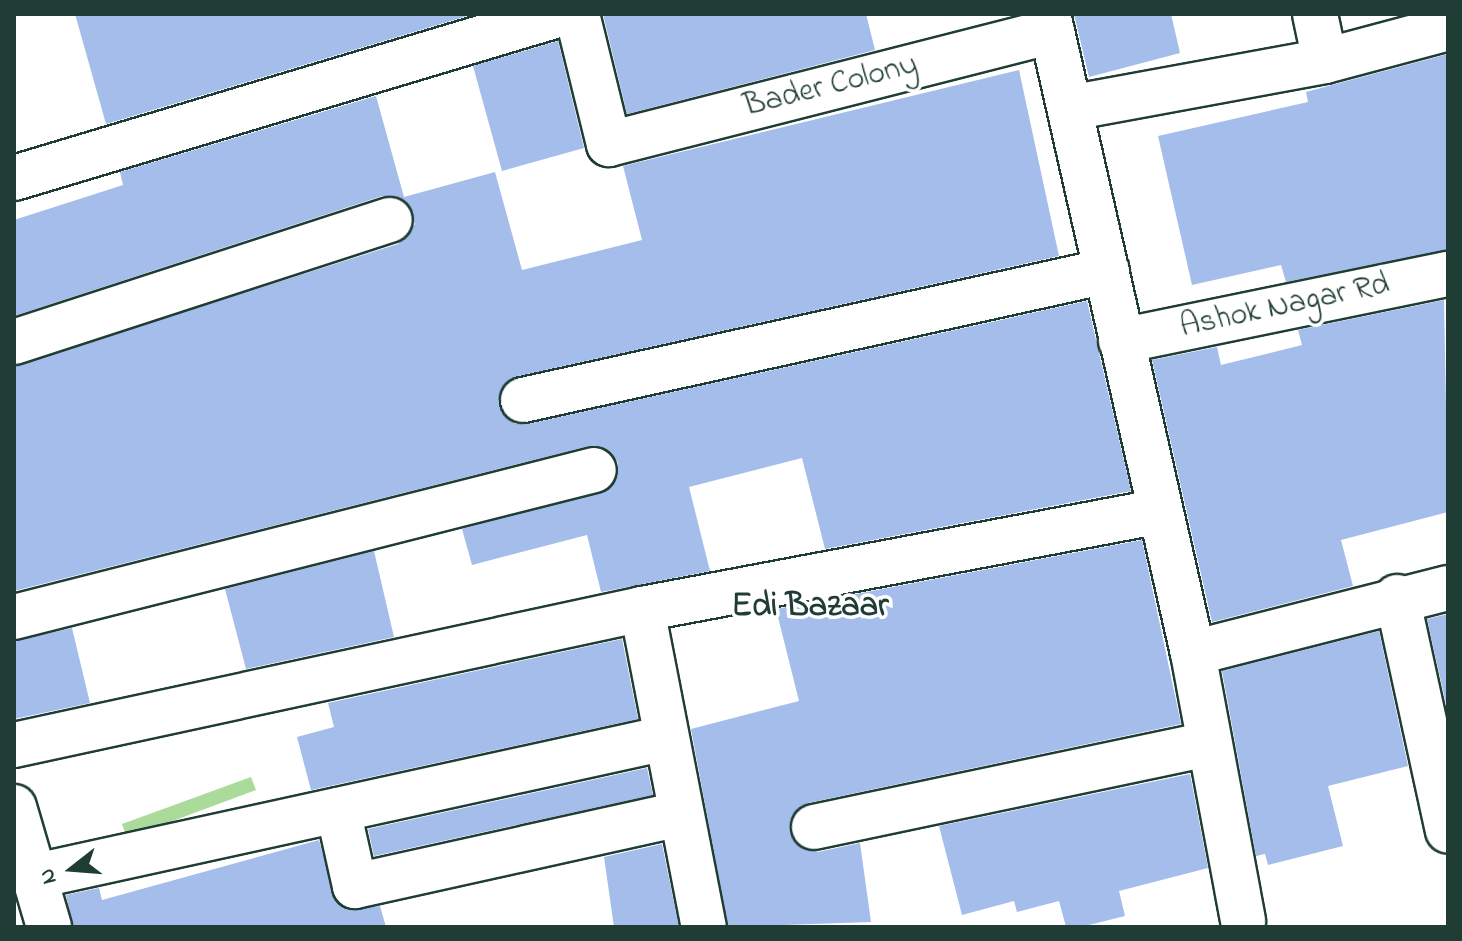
<!DOCTYPE html>
<html>
<head>
<meta charset="utf-8">
<style>
  body { margin:0 }
  #map { position:relative; width:1462px; height:941px; overflow:hidden; background:#fff; font-family:"Indie Flower",sans-serif }
  div>[style] { position:absolute }
  [style*='--x'] { left:calc(var(--x)*1px); top:calc(var(--y)*1px); width:calc(var(--w)*1px); rotate:calc(var(--a)*1deg) }
  .green>* { inset:0; background:#abdb9b }
  .building>* { inset:0; background:#a4bdea }
  .roads { filter:drop-shadow(2px 0 #1f3d34) drop-shadow(-2px 0 #1f3d34) drop-shadow(0 2px #1f3d34) drop-shadow(0 -2px #1f3d34) }
  .minor>* { height:44px; margin:-22px; padding:0 22px; transform-origin:22px; border-radius:22px; background:#fff }
  span { translate:-50% -50%; white-space:nowrap; text-align:center; line-height:1.15; -webkit-text-stroke:7px #fff; paint-order:stroke }
  .street-label { font-size:32px; color:#1f3d34 }
  .neighbourhood-label { font-size:34px; color:#1f3d34; font-weight:700 }
  .frame { position:absolute; inset:0; border:16px solid #1f3d34; pointer-events:none }
  .north { position:absolute; left:32px; top:829px; width:80px; height:80px; -webkit-text-stroke:6px #fff; paint-order:stroke; rotate:253deg; font-size:22px; font-weight:700; line-height:32px; text-align:center; color:#1f3d34 }
  .north::after { content:''; display:block; margin:auto; width:28px; height:36px; background:#1f3d34; clip-path:polygon(50% 0,100% 100%,50% 72%,0 100%) }
</style>
</head>
<body>
<div id="map">
  <div class="green">
    <div style="clip-path:polygon(251px 777px,256px 790px,127px 838px,122px 824px)"></div>
  </div>
  <div class="building">
    <div style="clip-path:polygon(75px 14px,474px 14px,106px 124px)"></div>
    <div style="clip-path:polygon(603px 14px,866px 14px,875px 50px,627px 114px)"></div>
    <div style="clip-path:polygon(1074px 14px,1171px 14px,1180px 53px,1089px 77px)"></div>
    <div style="clip-path:polygon(558px 41px,584px 148px,502px 171px,473px 66px)"></div>
    <div style="clip-path:polygon(1448px 54px,1448px 250px,1286px 282px,1281px 265px,1192px 285px,1158px 136px,1308px 102px,1306px 92px)"></div>
    <div style="clip-path:polygon(1019px 70px,1059px 256px,518px 376px,500px 392px,499px 406px,515px 424px,528px 424px,1087px 301px,1131px 491px,825px 549px,802px 458px,689px 487px,710px 571px,601px 592px,587px 535px,472px 565px,462px 529px,612px 487px,618px 463px,611px 452px,589px 446px,14px 591px,14px 366px,398px 244px,415px 224px,406px 201px,382px 196px,14px 316px,14px 220px,123px 185px,120px 172px,376px 96px,404px 197px,495px 172px,522px 270px,642px 240px,623px 166px)"></div>
    <div style="clip-path:polygon(1444px 300px,1448px 512px,1341px 540px,1353px 586px,1212px 622px,1152px 360px,1217px 347px,1221px 365px,1302px 345px,1298px 330px)"></div>
    <div style="clip-path:polygon(1142px 540px,1181px 724px,808px 803px,790px 820px,795px 843px,818px 852px,860px 843px,871px 922px,728px 927px,691px 729px,799px 701px,776px 609px)"></div>
    <div style="clip-path:polygon(374px 551px,394px 637px,246px 669px,225px 589px)"></div>
    <div style="clip-path:polygon(1448px 614px,1448px 713px,1427px 619px)"></div>
    <div style="clip-path:polygon(72px 628px,90px 703px,14px 719px,14px 641px)"></div>
    <div style="clip-path:polygon(1379px 631px,1408px 766px,1328px 786px,1343px 846px,1268px 865px,1265px 854px,1256px 856px,1222px 671px)"></div>
    <div style="clip-path:polygon(622px 639px,638px 719px,311px 790px,297px 737px,334px 727px,328px 703px)"></div>
    <div style="clip-path:polygon(647px 768px,653px 795px,374px 856px,368px 829px)"></div>
    <div style="clip-path:polygon(1190px 774px,1208px 868px,1119px 891px,1125px 916px,1081px 927px,1066px 927px,1059px 901px,1017px 912px,1014px 901px,962px 915px,939px 826px)"></div>
    <div style="clip-path:polygon(319px 840px,336px 902px,348px 910px,380px 906px,386px 927px,73px 927px,66px 895px,99px 888px,102px 900px)"></div>
    <div style="clip-path:polygon(662px 844px,679px 927px,614px 927px,604px 857px)"></div>
  </div>
  <div class="roads">
    <div class="minor">
      <div style="--x:577;--y:14;--w:134;--a:76.2"></div>
      <div style="--x:609;--y:144;--w:457;--a:-14.3"></div>
      <div style="--x:1048;--y:14;--w:655;--a:77.22"></div>
      <div style="--x:1193;--y:653;--w:273;--a:79.4"></div>
      <div style="--x:1315;--y:14;--w:48;--a:78"></div>
      <div style="--x:1075;--y:107;--w:254;--a:-10.4"></div>
      <div style="--x:1325;--y:61;--w:127;--a:-15"></div>
      <div style="--x:14;--y:178;--w:571;--a:-16.69"></div>
      <div style="--x:1121;--y:341;--w:334;--a:-11.6"></div>
      <div style="--x:14;--y:342;--w:395;--a:-18"></div>
      <div style="--x:523;--y:400;--w:598;--a:-12.46"></div>
      <div style="--x:1397;--y:597;--w:239;--a:77.7"></div>
      <div style="--x:642;--y:609;--w:324;--a:79"></div>
      <div style="--x:14;--y:617;--w:598;--a:-14.22"></div>
      <div style="--x:1193;--y:653;--w:263;--a:-14.3"></div>
      <div style="--x:14;--y:745;--w:643;--a:-12.22"></div>
      <div style="--x:642;--y:609;--w:523;--a:-10.69"></div>
      <div style="--x:14;--y:807;--w:125;--a:73.7"></div>
      <div style="--x:338;--y:810;--w:78;--a:77.4"></div>
      <div style="--x:355;--y:886;--w:334;--a:-12.5"></div>
      <div style="--x:814;--y:827;--w:404;--a:-11.9"></div>
      <div style="--x:36;--y:876;--w:645;--a:-12.36"></div>
    </div>
  </div>
  <div class="street-label">
    <span style="left:831px;top:87px;rotate:-14deg">Bader Colony</span>
    <span style="left:1285px;top:307px;rotate:-12deg">Ashok Nagar Rd</span>
  </div>
  <div class="neighbourhood-label">
    <span style="left:810px;top:608px">Edi Bazaar</span>
  </div>
  <div class="frame"></div>
  <div class="north">N</div>
</div>
</body>
</html>
